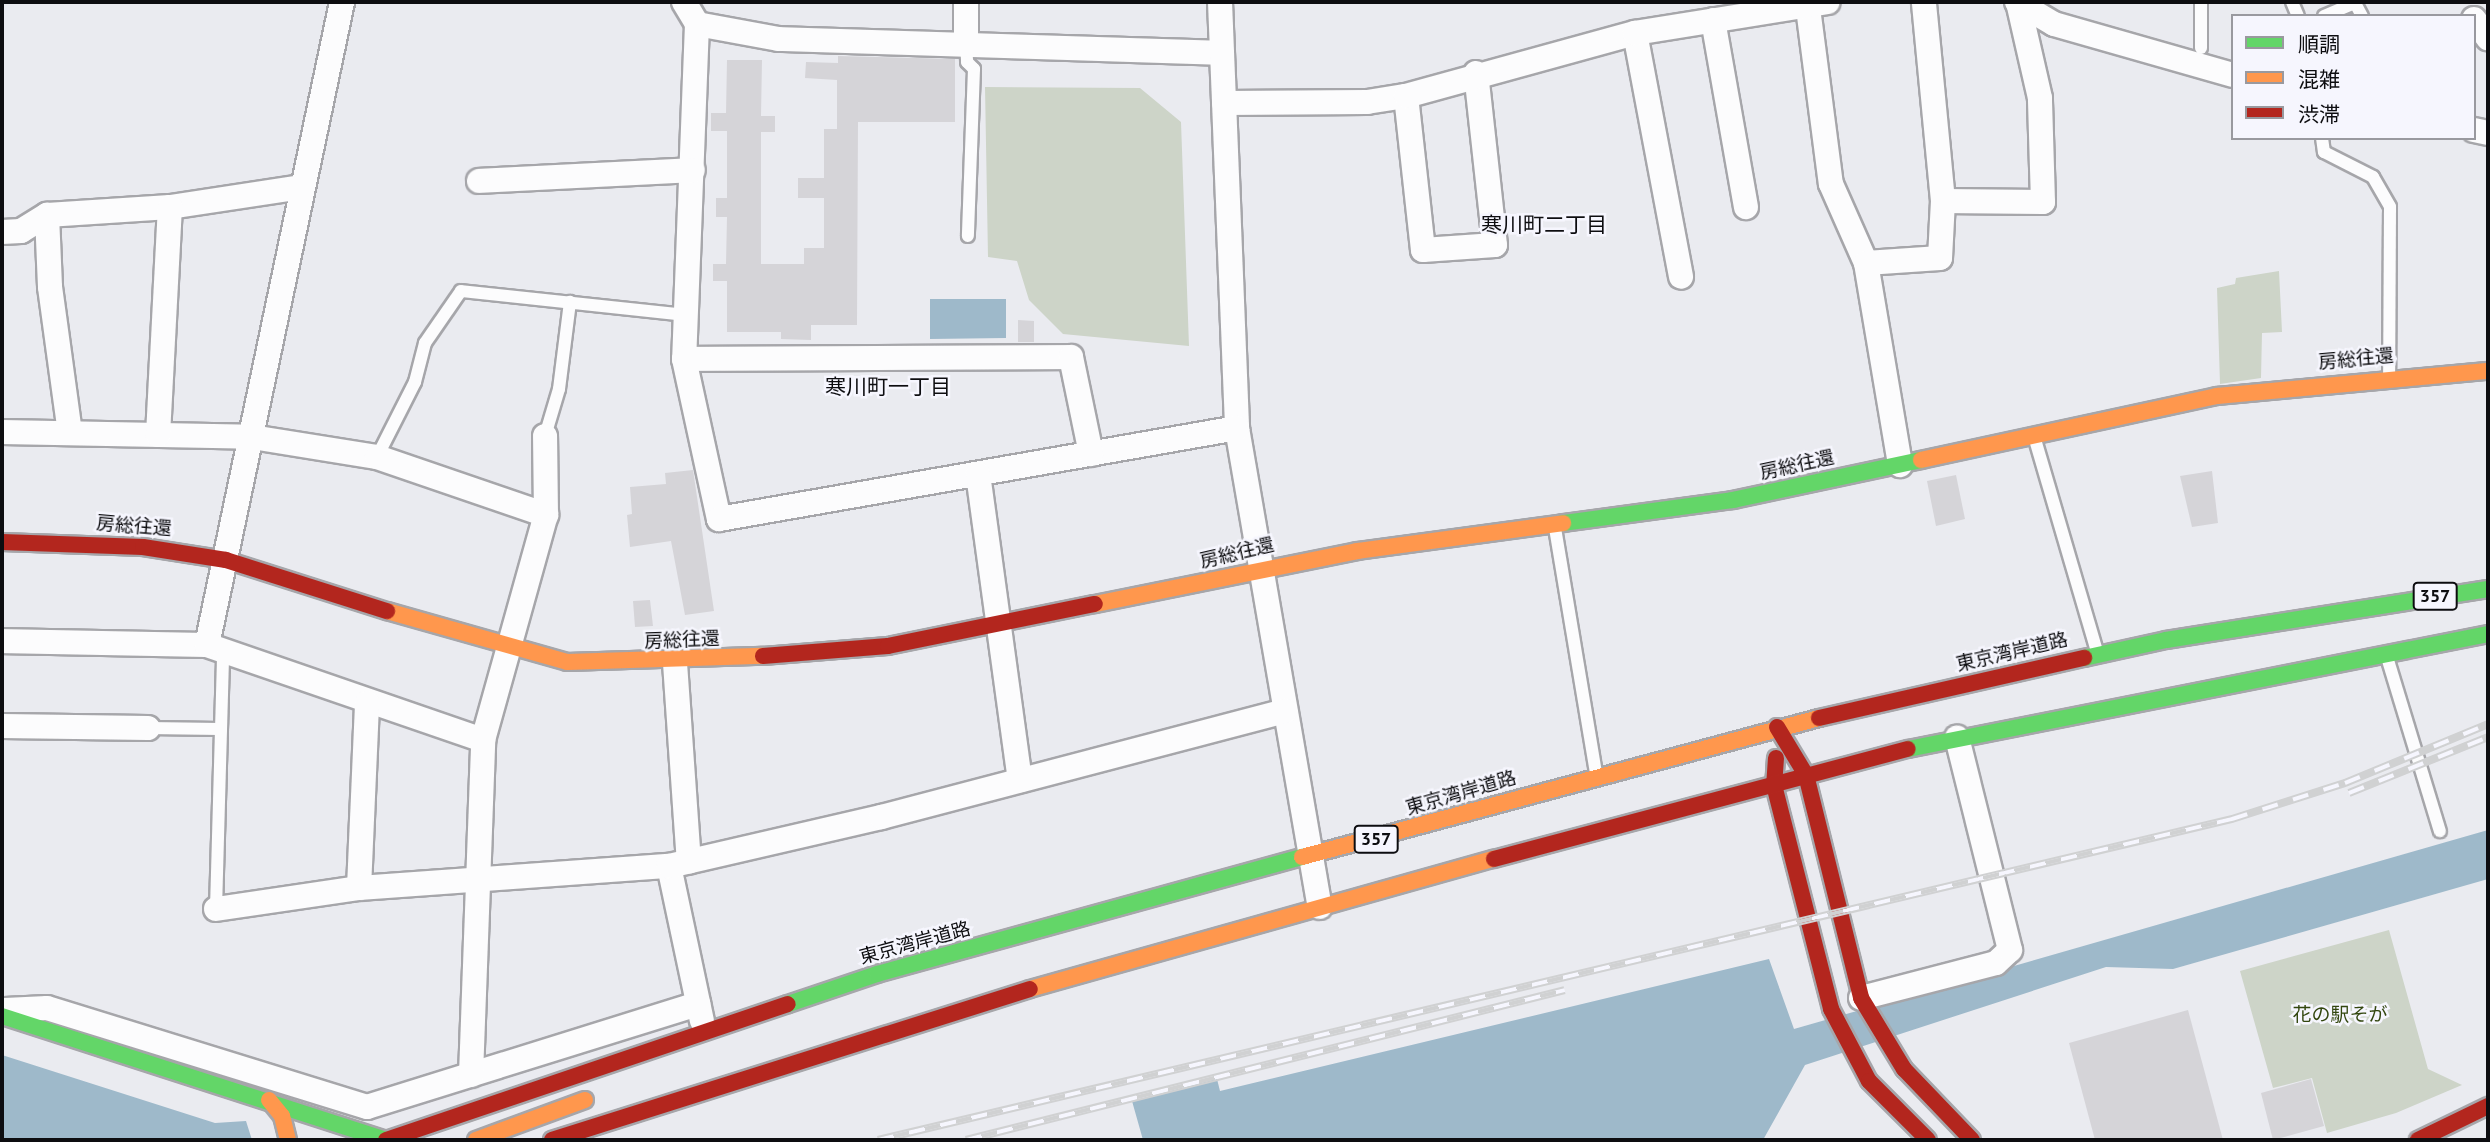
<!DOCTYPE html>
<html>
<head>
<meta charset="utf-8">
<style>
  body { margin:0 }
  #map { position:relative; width:2490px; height:1142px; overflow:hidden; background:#eaebf0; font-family:"PT Sans","Noto Sans JP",sans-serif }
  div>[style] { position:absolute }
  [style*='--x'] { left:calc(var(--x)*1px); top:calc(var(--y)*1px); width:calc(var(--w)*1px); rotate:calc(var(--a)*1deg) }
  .green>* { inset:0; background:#cdd4c8 }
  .water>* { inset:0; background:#9eb9ca }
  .building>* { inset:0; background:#d5d4d8 }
  .roads { filter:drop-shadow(2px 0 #a6a6aa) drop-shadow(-2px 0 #a6a6aa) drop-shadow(0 2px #a6a6aa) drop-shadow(0 -2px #a6a6aa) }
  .lane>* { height:12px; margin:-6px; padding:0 6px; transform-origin:6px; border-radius:6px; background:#fcfcfd }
  .street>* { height:24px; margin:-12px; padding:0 12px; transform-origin:12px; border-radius:12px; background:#fcfcfd }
  .fast>* { height:16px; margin:-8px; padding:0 8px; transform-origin:8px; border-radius:8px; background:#63d668 }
  .slow>* { height:16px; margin:-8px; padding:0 8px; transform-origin:8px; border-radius:8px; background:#ff974d }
  .jam>* { height:16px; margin:-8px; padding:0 8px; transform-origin:8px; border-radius:8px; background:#b3261e }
  .rail>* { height:8px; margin-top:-4px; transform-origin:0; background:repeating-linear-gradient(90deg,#f6f6fe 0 16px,#d0d1d2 0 32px); box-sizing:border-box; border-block:2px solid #d0d1d2 }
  span { translate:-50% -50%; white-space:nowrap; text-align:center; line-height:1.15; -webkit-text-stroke:5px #f6f6fe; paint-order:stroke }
  .shield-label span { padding:2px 5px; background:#f6f6fe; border:2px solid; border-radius:5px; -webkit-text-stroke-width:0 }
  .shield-label { font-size:18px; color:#0d0d10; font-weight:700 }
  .street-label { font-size:19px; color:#0d0d10 }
  .park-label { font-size:19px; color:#32460e }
  .neighbourhood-label { font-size:21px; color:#0d0d10 }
  .frame { position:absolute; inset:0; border:4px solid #0d0d10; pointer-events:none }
  .legend { position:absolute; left:2231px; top:14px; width:245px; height:126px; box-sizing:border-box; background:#f6f6fe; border:2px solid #99999f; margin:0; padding:9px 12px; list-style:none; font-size:21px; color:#0d0d10 }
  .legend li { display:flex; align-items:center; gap:14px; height:35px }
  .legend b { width:35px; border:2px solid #99999f }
</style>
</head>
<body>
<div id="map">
  <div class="green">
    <div style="clip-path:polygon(985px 87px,1140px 88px,1181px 122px,1189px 346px,1063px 334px,1029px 300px,1017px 261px,988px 257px)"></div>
    <div style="clip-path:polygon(2279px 271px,2282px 332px,2262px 333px,2261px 378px,2220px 384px,2217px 288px,2235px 284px,2236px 278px)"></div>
    <div style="clip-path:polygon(2389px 930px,2428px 1069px,2462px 1085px,2396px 1113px,2327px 1133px,2312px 1078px,2273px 1088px,2240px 971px)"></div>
  </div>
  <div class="water">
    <div style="clip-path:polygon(930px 299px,1006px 299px,1006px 338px,930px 339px)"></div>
    <div style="clip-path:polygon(2488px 830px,2488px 879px,2173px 969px,2106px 967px,1805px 1065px,1763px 1140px,1143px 1140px,1132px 1101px,1217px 1079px,1220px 1091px,1769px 959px,1794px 1029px)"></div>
    <div style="clip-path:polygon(2px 1055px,215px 1123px,246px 1121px,252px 1140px,2px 1140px)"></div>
  </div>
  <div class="building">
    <div style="clip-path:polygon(838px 56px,955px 59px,955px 122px,858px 122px,857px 325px,811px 325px,811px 340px,781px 339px,781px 332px,727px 332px,727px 281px,713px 281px,713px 264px,726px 264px,727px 217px,716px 217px,716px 198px,727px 198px,727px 131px,711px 131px,711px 113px,726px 113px,727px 60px,762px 60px,761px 116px,775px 116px,775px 132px,761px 132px,761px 264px,804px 264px,804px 248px,824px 248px,824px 198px,798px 198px,798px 178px,824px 178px,824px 129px,837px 129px,837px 80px,805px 78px,806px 62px,838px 63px)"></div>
    <div style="clip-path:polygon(1018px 320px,1034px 321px,1034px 342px,1018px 342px)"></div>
    <div style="clip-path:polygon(693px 470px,714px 611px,685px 615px,671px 541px,630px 547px,627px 515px,632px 514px,630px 487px,666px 484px,665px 473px)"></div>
    <div style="clip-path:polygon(2212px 471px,2218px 523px,2192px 527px,2180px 476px)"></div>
    <div style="clip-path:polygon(1956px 475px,1965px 519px,1936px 526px,1927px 481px)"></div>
    <div style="clip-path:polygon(650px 600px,653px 626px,635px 627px,633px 601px)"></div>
    <div style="clip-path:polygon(2188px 1010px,2223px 1140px,2095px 1140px,2069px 1043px)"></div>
    <div style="clip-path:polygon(2311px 1079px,2324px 1126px,2273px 1140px,2261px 1093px)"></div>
  </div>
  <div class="roads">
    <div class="lane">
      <div style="--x:2292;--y:2;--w:15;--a:67"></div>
      <div style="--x:2324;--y:16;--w:34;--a:-23"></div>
      <div style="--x:2355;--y:3;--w:15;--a:62"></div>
      <div style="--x:966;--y:41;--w:21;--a:87"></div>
      <div style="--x:967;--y:62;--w:10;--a:45"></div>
      <div style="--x:974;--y:69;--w:167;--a:92.1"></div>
      <div style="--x:2201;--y:48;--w:46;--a:-90"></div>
      <div style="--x:2322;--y:138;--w:14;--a:82"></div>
      <div style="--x:2324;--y:152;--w:55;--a:27"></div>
      <div style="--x:2373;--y:177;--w:34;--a:60"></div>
      <div style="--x:2390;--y:207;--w:170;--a:90.3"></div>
      <div style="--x:545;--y:436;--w:49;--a:-73.4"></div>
      <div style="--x:559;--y:389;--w:88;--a:-82.8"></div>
      <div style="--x:2034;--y:436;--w:224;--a:73.7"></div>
      <div style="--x:377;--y:457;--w:84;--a:-63.1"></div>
      <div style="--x:415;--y:382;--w:40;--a:-75.6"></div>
      <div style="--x:425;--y:343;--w:63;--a:-55.3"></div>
      <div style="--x:461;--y:291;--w:225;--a:6.1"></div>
      <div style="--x:1555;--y:528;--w:248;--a:80.5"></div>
      <div style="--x:2387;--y:657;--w:182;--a:73.1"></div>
      <div style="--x:148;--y:728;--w:72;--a:0.8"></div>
      <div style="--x:216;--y:909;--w:258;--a:-88.4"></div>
    </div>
    <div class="street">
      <div style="--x:684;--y:2;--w:26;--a:59"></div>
      <div style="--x:697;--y:24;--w:83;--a:10.4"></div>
      <div style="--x:779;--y:39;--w:443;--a:1.8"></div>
      <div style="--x:1220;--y:2;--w:426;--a:87.7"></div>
      <div style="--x:1237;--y:428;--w:486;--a:80.2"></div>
      <div style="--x:2017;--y:2;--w:43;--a:30.7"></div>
      <div style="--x:2054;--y:24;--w:186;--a:15.9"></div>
      <div style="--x:1808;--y:8;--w:177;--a:82.6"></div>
      <div style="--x:1831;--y:184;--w:86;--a:66.1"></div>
      <div style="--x:1866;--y:263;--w:205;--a:80.4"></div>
      <div style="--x:2474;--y:19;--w:24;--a:54"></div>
      <div style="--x:1713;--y:20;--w:190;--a:80"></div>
      <div style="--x:697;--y:24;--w:335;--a:92.2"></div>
      <div style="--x:684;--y:359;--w:164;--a:77.7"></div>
      <div style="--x:719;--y:519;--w:526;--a:-9.96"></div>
      <div style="--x:1635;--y:33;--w:248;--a:79.3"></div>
      <div style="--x:966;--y:41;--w:39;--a:-90"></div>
      <div style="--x:1406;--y:96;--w:155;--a:83.7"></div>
      <div style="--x:1423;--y:250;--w:72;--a:-4"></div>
      <div style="--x:1495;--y:245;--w:173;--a:-96.3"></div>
      <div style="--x:1224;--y:103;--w:143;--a:-0.4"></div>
      <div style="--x:1367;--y:102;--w:39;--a:-9"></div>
      <div style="--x:1406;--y:96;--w:238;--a:-15.4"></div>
      <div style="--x:1635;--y:33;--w:195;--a:-9.1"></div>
      <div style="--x:2474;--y:130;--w:14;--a:12"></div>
      <div style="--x:479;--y:181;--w:214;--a:-2.9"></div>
      <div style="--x:1943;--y:201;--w:100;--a:0.6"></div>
      <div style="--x:2043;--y:202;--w:104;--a:-91.7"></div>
      <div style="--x:2040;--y:98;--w:98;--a:-102.9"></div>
      <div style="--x:47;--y:215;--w:72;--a:87.6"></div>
      <div style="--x:50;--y:287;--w:147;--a:82.2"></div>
      <div style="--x:2;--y:232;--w:19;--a:-3"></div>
      <div style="--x:21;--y:231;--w:31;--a:-32"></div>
      <div style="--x:47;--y:215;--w:123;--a:-3.7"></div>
      <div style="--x:170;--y:207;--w:134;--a:-8.6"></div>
      <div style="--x:1866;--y:263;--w:74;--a:-3.9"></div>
      <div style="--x:1940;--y:258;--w:57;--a:-87"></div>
      <div style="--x:1943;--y:201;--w:200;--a:-95.5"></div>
      <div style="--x:684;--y:359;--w:387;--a:-0.3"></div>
      <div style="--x:1071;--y:357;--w:99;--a:78.3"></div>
      <div style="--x:2;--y:432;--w:250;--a:1.1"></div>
      <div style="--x:252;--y:437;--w:127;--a:9.1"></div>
      <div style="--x:377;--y:457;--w:179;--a:18.9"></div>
      <div style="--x:158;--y:435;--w:228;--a:-87"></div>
      <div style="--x:978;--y:474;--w:309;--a:82.2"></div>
      <div style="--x:2;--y:641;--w:205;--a:1.1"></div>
      <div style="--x:207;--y:645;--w:292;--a:19"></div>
      <div style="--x:207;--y:645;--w:657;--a:-78.14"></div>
      <div style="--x:675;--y:663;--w:199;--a:86"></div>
      <div style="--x:2;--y:726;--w:146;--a:0.8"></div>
      <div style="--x:669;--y:866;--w:158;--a:78"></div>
      <div style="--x:359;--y:888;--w:185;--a:-87.5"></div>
      <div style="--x:216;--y:909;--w:145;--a:-8.4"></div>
      <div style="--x:359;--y:888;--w:311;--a:-4.1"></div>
      <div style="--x:669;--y:866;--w:218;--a:-13"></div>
      <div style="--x:881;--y:817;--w:418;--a:-14.7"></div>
      <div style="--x:1861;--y:998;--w:139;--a:-14.5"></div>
      <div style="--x:1996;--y:963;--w:19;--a:-43"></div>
      <div style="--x:2010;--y:950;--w:219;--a:-104"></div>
      <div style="--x:5;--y:1010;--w:42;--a:-2.7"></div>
      <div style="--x:47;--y:1008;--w:335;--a:17.2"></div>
      <div style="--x:367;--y:1107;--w:347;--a:-17.3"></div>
      <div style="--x:471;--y:1075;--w:335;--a:-87.9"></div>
      <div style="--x:483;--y:740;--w:234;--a:-74.4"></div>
      <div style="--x:546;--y:515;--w:79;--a:-90.7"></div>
    </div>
    <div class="fast">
      <div style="--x:1563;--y:523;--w:172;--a:-7.7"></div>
      <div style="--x:1733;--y:500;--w:192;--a:-12"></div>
      <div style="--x:2084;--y:658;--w:84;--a:-12.4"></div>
      <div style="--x:2166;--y:640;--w:326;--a:-9"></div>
      <div style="--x:1908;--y:749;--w:591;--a:-11.21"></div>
      <div style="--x:788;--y:1004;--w:94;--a:-18.6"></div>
      <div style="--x:877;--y:974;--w:441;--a:-15.4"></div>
      <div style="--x:2;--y:1016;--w:404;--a:17.9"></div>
    </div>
    <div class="slow">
      <div style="--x:1921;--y:460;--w:303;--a:-12.2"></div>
      <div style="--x:2217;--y:396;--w:272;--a:-5.3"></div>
      <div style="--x:1095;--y:604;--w:267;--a:-11.4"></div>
      <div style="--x:1357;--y:551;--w:208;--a:-7.7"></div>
      <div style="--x:387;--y:611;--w:187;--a:15.8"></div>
      <div style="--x:567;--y:662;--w:196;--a:-1.8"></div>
      <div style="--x:1302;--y:857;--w:535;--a:-15.05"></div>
      <div style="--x:1030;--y:989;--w:482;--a:-15.7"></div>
      <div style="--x:269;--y:1100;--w:21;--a:51"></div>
      <div style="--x:282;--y:1116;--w:25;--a:76"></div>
      <div style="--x:476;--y:1140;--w:116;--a:-20.2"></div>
    </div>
    <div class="jam">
      <div style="--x:2;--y:542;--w:141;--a:2"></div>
      <div style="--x:143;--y:547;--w:84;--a:8.9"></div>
      <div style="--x:226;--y:560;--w:169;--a:17.6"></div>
      <div style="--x:763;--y:656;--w:125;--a:-4.6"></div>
      <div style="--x:888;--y:646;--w:211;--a:-11.5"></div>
      <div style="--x:1819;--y:718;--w:272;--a:-12.8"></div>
      <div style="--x:1777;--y:727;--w:56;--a:58.9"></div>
      <div style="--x:1806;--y:775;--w:230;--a:76.1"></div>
      <div style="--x:1861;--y:998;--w:83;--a:58.8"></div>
      <div style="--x:1904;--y:1069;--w:98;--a:46.2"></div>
      <div style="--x:1776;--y:758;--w:27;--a:94"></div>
      <div style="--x:1774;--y:785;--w:231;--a:75.7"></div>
      <div style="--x:1831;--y:1009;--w:81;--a:62.2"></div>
      <div style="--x:1869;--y:1081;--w:83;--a:45"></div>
      <div style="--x:1494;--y:859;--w:428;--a:-14.9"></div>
      <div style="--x:386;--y:1140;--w:424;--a:-18.7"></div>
      <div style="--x:552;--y:1140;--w:501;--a:-17.53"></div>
      <div style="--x:2418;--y:1140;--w:78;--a:-25.9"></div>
    </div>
  </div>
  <div class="rail">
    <div style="--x:2349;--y:793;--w:150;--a:-21.9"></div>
    <div style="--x:878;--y:1140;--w:1392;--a:-13.34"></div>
    <div style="--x:2232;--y:819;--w:119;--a:-17.7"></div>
    <div style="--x:2345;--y:783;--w:155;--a:-22.4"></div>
    <div style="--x:966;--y:1140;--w:617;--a:-14.06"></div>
  </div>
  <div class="shield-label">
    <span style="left:2435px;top:596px">357</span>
    <span style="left:1376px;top:839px">357</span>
  </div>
  <div class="street-label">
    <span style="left:2356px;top:359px;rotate:-5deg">房総往還</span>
    <span style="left:1797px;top:465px;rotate:-12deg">房総往還</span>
    <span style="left:134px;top:526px;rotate:5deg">房総往還</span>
    <span style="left:1237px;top:553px;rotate:-13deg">房総往還</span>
    <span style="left:682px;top:640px;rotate:-2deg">房総往還</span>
    <span style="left:2012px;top:652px;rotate:-13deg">東京湾岸道路</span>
    <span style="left:1461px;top:793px;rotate:-16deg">東京湾岸道路</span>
    <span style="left:915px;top:943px;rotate:-15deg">東京湾岸道路</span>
  </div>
  <div class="park-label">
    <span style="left:2340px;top:1015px">花の駅そが</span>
  </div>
  <div class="neighbourhood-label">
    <span style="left:1544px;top:225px">寒川町二丁目</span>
    <span style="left:888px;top:387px">寒川町一丁目</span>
  </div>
  <div class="frame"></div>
  <ul class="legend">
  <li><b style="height:9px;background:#63d668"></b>順調</li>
  <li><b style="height:9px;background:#ff974d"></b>混雑</li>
  <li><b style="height:9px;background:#b3261e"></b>渋滞</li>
  </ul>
</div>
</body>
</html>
